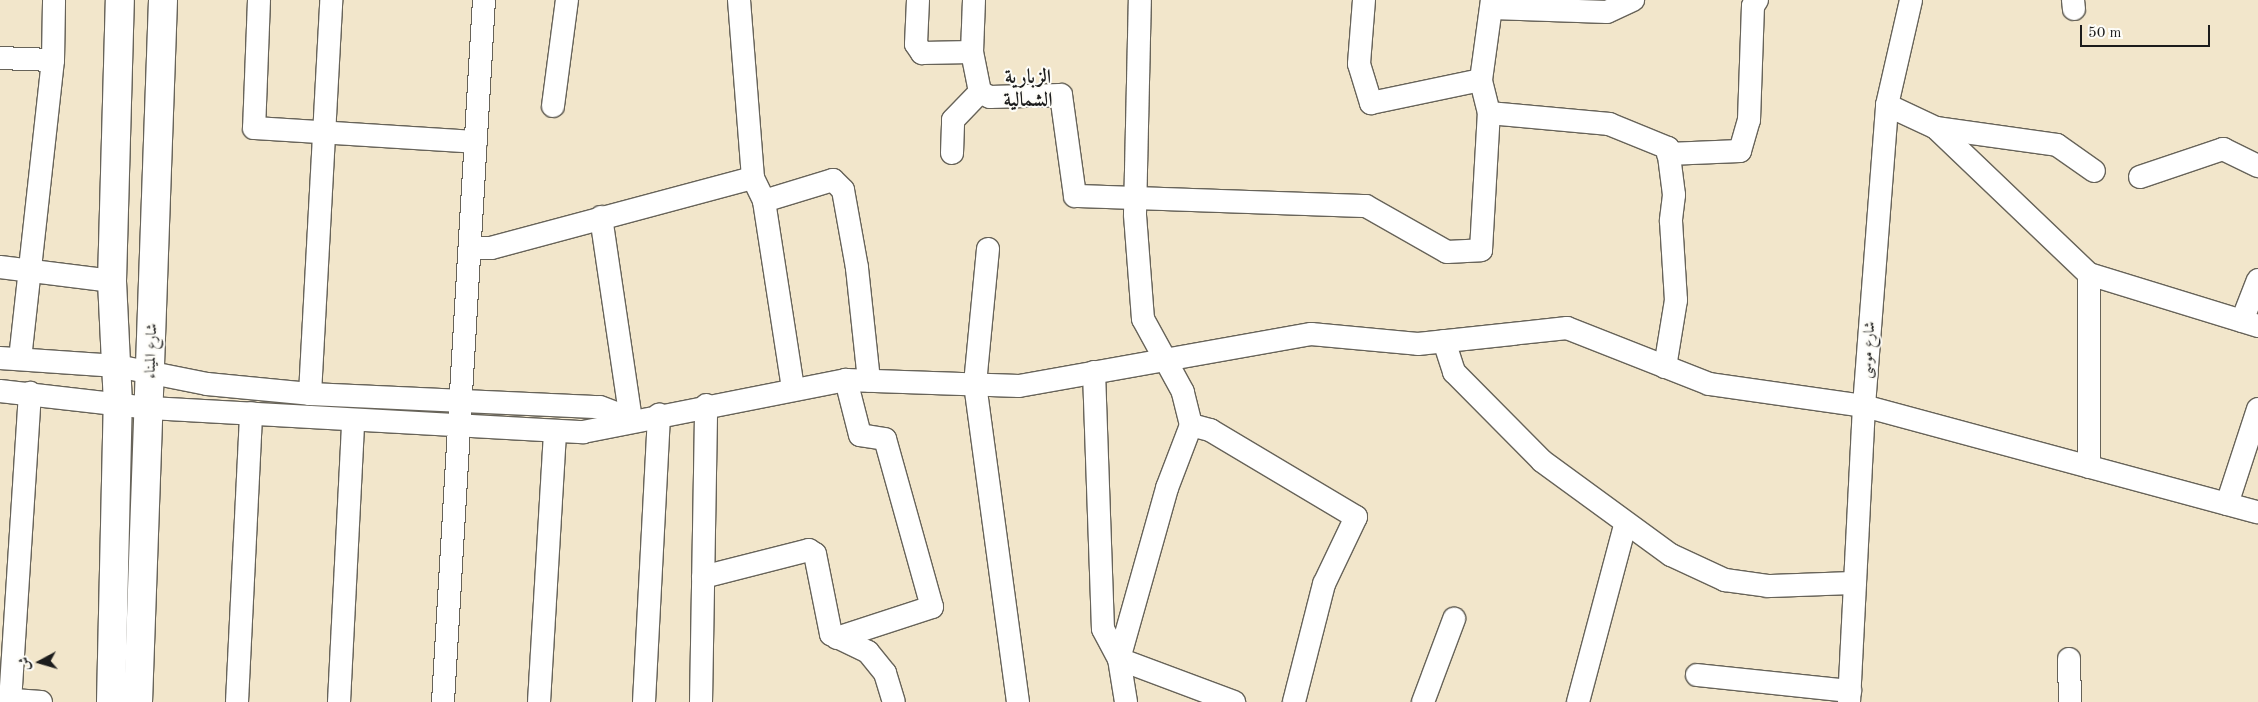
<!DOCTYPE html>
<html>
<head>
<meta charset="utf-8">
<style>
  body { margin:0 }
  #map { position:relative; width:2258px; height:702px; overflow:hidden; background:#f2e6cb; font-family:"Old Standard TT",Amiri,serif }
  div>[style] { position:absolute }
  [style*='--x'] { left:calc(var(--x)*1px); top:calc(var(--y)*1px); width:calc(var(--w)*1px); rotate:calc(var(--a)*1deg) }
  .roads { filter:drop-shadow(1px 0 #676359) drop-shadow(-1px 0 #676359) drop-shadow(0 1px #676359) drop-shadow(0 -1px #676359) }
  .minor>* { height:22px; margin:-11px; padding:0 11px; transform-origin:11px; border-radius:11px; background:#fff }
  .highway>* { height:28px; margin:-14px; padding:0 14px; transform-origin:14px; border-radius:14px; background:#fff }
  span { translate:-50% -50%; white-space:nowrap; text-align:center; line-height:1.15; -webkit-text-stroke:4px #fdfcf7; paint-order:stroke }
  .street-label { font-size:15px; color:#1c1c1c }
  .district-label { font-size:20px; color:#1c1c1c; font-weight:700 }
  .north { position:absolute; left:15px; top:637px; width:50px; height:50px; -webkit-text-stroke:4px #fdfcf7; paint-order:stroke; rotate:264deg; font-size:14px; font-weight:700; line-height:20px; text-align:center; color:#1c1c1c }
  .north::after { content:''; display:block; margin:auto; width:18px; height:22px; background:#1c1c1c; clip-path:polygon(50% 0,100% 100%,50% 72%,0 100%) }
  .scale { position:absolute; left:2080px; top:25px; width:130px; height:22px; box-sizing:border-box; border:2px solid #1c1c1c; border-top:0; padding-left:6px; font-size:15px; line-height:18px; white-space:nowrap; color:#1c1c1c; -webkit-text-stroke:4px #fdfcf7; paint-order:stroke }
</style>
</head>
<body>
<div id="map">
  <div class="roads">
    <div class="minor">
      <div style="--x:259;--y:0;--w:128;--a:92.2"></div>
      <div style="--x:254;--y:128;--w:222;--a:3.6"></div>
      <div style="--x:739;--y:0;--w:179;--a:85.5"></div>
      <div style="--x:753;--y:178;--w:25;--a:64"></div>
      <div style="--x:764;--y:201;--w:189;--a:81.2"></div>
      <div style="--x:918;--y:0;--w:44;--a:92.6"></div>
      <div style="--x:916;--y:44;--w:11;--a:56"></div>
      <div style="--x:922;--y:53;--w:50;--a:-1.1"></div>
      <div style="--x:972;--y:52;--w:52;--a:-87.8"></div>
      <div style="--x:1364;--y:0;--w:64;--a:94.5"></div>
      <div style="--x:1359;--y:64;--w:41;--a:72.9"></div>
      <div style="--x:1371;--y:103;--w:112;--a:-11.8"></div>
      <div style="--x:2073;--y:0;--w:9;--a:84"></div>
      <div style="--x:1492;--y:8;--w:115;--a:2"></div>
      <div style="--x:1607;--y:12;--w:29;--a:-25"></div>
      <div style="--x:972;--y:52;--w:41;--a:78.7"></div>
      <div style="--x:980;--y:92;--w:11;--a:27"></div>
      <div style="--x:990;--y:97;--w:71;--a:-1.6"></div>
      <div style="--x:1061;--y:95;--w:102;--a:82.1"></div>
      <div style="--x:1075;--y:196;--w:291;--a:2"></div>
      <div style="--x:1366;--y:206;--w:93;--a:29.6"></div>
      <div style="--x:1447;--y:252;--w:34;--a:-3"></div>
      <div style="--x:1481;--y:250;--w:137;--a:-86.7"></div>
      <div style="--x:1489;--y:113;--w:34;--a:-104"></div>
      <div style="--x:1481;--y:80;--w:81;--a:-82.2"></div>
      <div style="--x:0;--y:58;--w:53;--a:2.2"></div>
      <div style="--x:1887;--y:105;--w:54;--a:25.1"></div>
      <div style="--x:1936;--y:128;--w:211;--a:43.7"></div>
      <div style="--x:2089;--y:274;--w:177;--a:17.1"></div>
      <div style="--x:553;--y:106;--w:107;--a:-82.5"></div>
      <div style="--x:1489;--y:113;--w:121;--a:5.2"></div>
      <div style="--x:1609;--y:124;--w:64;--a:22.1"></div>
      <div style="--x:1668;--y:148;--w:47;--a:82.7"></div>
      <div style="--x:1674;--y:195;--w:26;--a:97"></div>
      <div style="--x:1671;--y:221;--w:79;--a:86.4"></div>
      <div style="--x:1676;--y:300;--w:68;--a:99.3"></div>
      <div style="--x:1936;--y:128;--w:122;--a:8"></div>
      <div style="--x:2057;--y:145;--w:45;--a:35.1"></div>
      <div style="--x:952;--y:153;--w:33;--a:-88"></div>
      <div style="--x:953;--y:120;--w:39;--a:-46"></div>
      <div style="--x:1668;--y:154;--w:72;--a:-2.4"></div>
      <div style="--x:1740;--y:151;--w:32;--a:-74"></div>
      <div style="--x:1749;--y:120;--w:114;--a:-88"></div>
      <div style="--x:1753;--y:6;--w:7;--a:-56"></div>
      <div style="--x:2140;--y:177;--w:88;--a:-18.6"></div>
      <div style="--x:2223;--y:149;--w:39;--a:26"></div>
      <div style="--x:764;--y:201;--w:72;--a:-16.9"></div>
      <div style="--x:833;--y:180;--w:14;--a:45"></div>
      <div style="--x:843;--y:190;--w:79;--a:79.8"></div>
      <div style="--x:857;--y:268;--w:113;--a:83.9"></div>
      <div style="--x:601;--y:217;--w:204;--a:81.6"></div>
      <div style="--x:471;--y:248;--w:20;--a:0"></div>
      <div style="--x:491;--y:248;--w:271;--a:-15"></div>
      <div style="--x:988;--y:249;--w:136;--a:95.5"></div>
      <div style="--x:975;--y:384;--w:321;--a:82.3"></div>
      <div style="--x:0;--y:267;--w:113;--a:7.1"></div>
      <div style="--x:2089;--y:274;--w:193;--a:90"></div>
      <div style="--x:2242;--y:321;--w:44;--a:-68.7"></div>
      <div style="--x:1444;--y:341;--w:33;--a:72"></div>
      <div style="--x:1454;--y:372;--w:125;--a:45.3"></div>
      <div style="--x:1542;--y:461;--w:160;--a:36.1"></div>
      <div style="--x:1671;--y:555;--w:60;--a:24.8"></div>
      <div style="--x:1725;--y:580;--w:43;--a:7.9"></div>
      <div style="--x:1768;--y:586;--w:87;--a:-2"></div>
      <div style="--x:0;--y:358;--w:117;--a:3.9"></div>
      <div style="--x:117;--y:366;--w:92;--a:11.3"></div>
      <div style="--x:207;--y:384;--w:103;--a:5.5"></div>
      <div style="--x:310;--y:394;--w:290;--a:2.6"></div>
      <div style="--x:600;--y:407;--w:33;--a:21"></div>
      <div style="--x:20;--y:359;--w:301;--a:-83.7"></div>
      <div style="--x:53;--y:60;--w:60;--a:-89"></div>
      <div style="--x:1094;--y:372;--w:257;--a:88"></div>
      <div style="--x:1103;--y:629;--w:34;--a:62"></div>
      <div style="--x:1119;--y:659;--w:123;--a:20.5"></div>
      <div style="--x:0;--y:391;--w:151;--a:6.5"></div>
      <div style="--x:150;--y:408;--w:434;--a:3.2"></div>
      <div style="--x:583;--y:432;--w:268;--a:-11.2"></div>
      <div style="--x:846;--y:380;--w:173;--a:2"></div>
      <div style="--x:1019;--y:386;--w:297;--a:-10.1"></div>
      <div style="--x:1311;--y:334;--w:107;--a:5.3"></div>
      <div style="--x:1418;--y:344;--w:150;--a:-6.1"></div>
      <div style="--x:1567;--y:328;--w:153;--a:21.5"></div>
      <div style="--x:1709;--y:384;--w:157;--a:8.1"></div>
      <div style="--x:1864;--y:406;--w:408;--a:15.1"></div>
      <div style="--x:310;--y:394;--w:395;--a:-86.9"></div>
      <div style="--x:1191;--y:425;--w:20;--a:15"></div>
      <div style="--x:1210;--y:430;--w:170;--a:30.8"></div>
      <div style="--x:1356;--y:517;--w:74;--a:115.5"></div>
      <div style="--x:1324;--y:584;--w:122;--a:104.3"></div>
      <div style="--x:2227;--y:504;--w:100;--a:-71.9"></div>
      <div style="--x:703;--y:577;--w:109;--a:-14.3"></div>
      <div style="--x:809;--y:550;--w:7;--a:34"></div>
      <div style="--x:815;--y:554;--w:82;--a:78.7"></div>
      <div style="--x:831;--y:634;--w:41;--a:25.9"></div>
      <div style="--x:868;--y:652;--w:27;--a:51"></div>
      <div style="--x:885;--y:673;--w:30;--a:73"></div>
      <div style="--x:837;--y:638;--w:100;--a:-18.1"></div>
      <div style="--x:932;--y:607;--w:174;--a:-105.6"></div>
      <div style="--x:885;--y:439;--w:25;--a:-171"></div>
      <div style="--x:860;--y:435;--w:57;--a:-104.3"></div>
      <div style="--x:2069;--y:659;--w:43;--a:88.7"></div>
      <div style="--x:1697;--y:675;--w:154;--a:6"></div>
      <div style="--x:0;--y:699;--w:41;--a:4.2"></div>
      <div style="--x:10;--y:702;--w:310;--a:-86.3"></div>
      <div style="--x:237;--y:702;--w:289;--a:-87.2"></div>
      <div style="--x:339;--y:702;--w:281;--a:-87.1"></div>
      <div style="--x:443;--y:702;--w:703;--a:-86.66"></div>
      <div style="--x:539;--y:702;--w:270;--a:-86.6"></div>
      <div style="--x:644;--y:702;--w:288;--a:-87"></div>
      <div style="--x:701;--y:702;--w:297;--a:-89"></div>
      <div style="--x:1126;--y:702;--w:44;--a:-99.2"></div>
      <div style="--x:1119;--y:659;--w:178;--a:-74.3"></div>
      <div style="--x:1167;--y:488;--w:67;--a:-69.1"></div>
      <div style="--x:1191;--y:425;--w:34;--a:-104"></div>
      <div style="--x:1183;--y:392;--w:83;--a:-118.7"></div>
      <div style="--x:1143;--y:319;--w:105;--a:-94.4"></div>
      <div style="--x:1135;--y:214;--w:214;--a:-88.7"></div>
      <div style="--x:1423;--y:702;--w:89;--a:-69.5"></div>
      <div style="--x:1578;--y:702;--w:183;--a:-75.1"></div>
      <div style="--x:1849;--y:702;--w:296;--a:-87.1"></div>
      <div style="--x:1864;--y:406;--w:302;--a:-85.6"></div>
      <div style="--x:1887;--y:105;--w:108;--a:-77.1"></div>
    </div>
    <div class="highway">
      <div style="--x:111;--y:702;--w:298;--a:-88.7"></div>
      <div style="--x:118;--y:404;--w:123;--a:-92.8"></div>
      <div style="--x:112;--y:281;--w:281;--a:-88.4"></div>
      <div style="--x:138;--y:702;--w:702;--a:-87.96"></div>
    </div>
  </div>
  <div class="street-label">
    <span style="left:1869px;top:350px;rotate:-86deg">شارع موسى</span>
    <span style="left:152px;top:351px;rotate:-88deg">شارع الميناء</span>
  </div>
  <div class="district-label">
    <span style="left:1028px;top:90px">الزبارية<br>الشمالية</span>
  </div>
  <div class="north">ش</div>
  <div class="scale">50 m</div>
</div>
</body>
</html>
